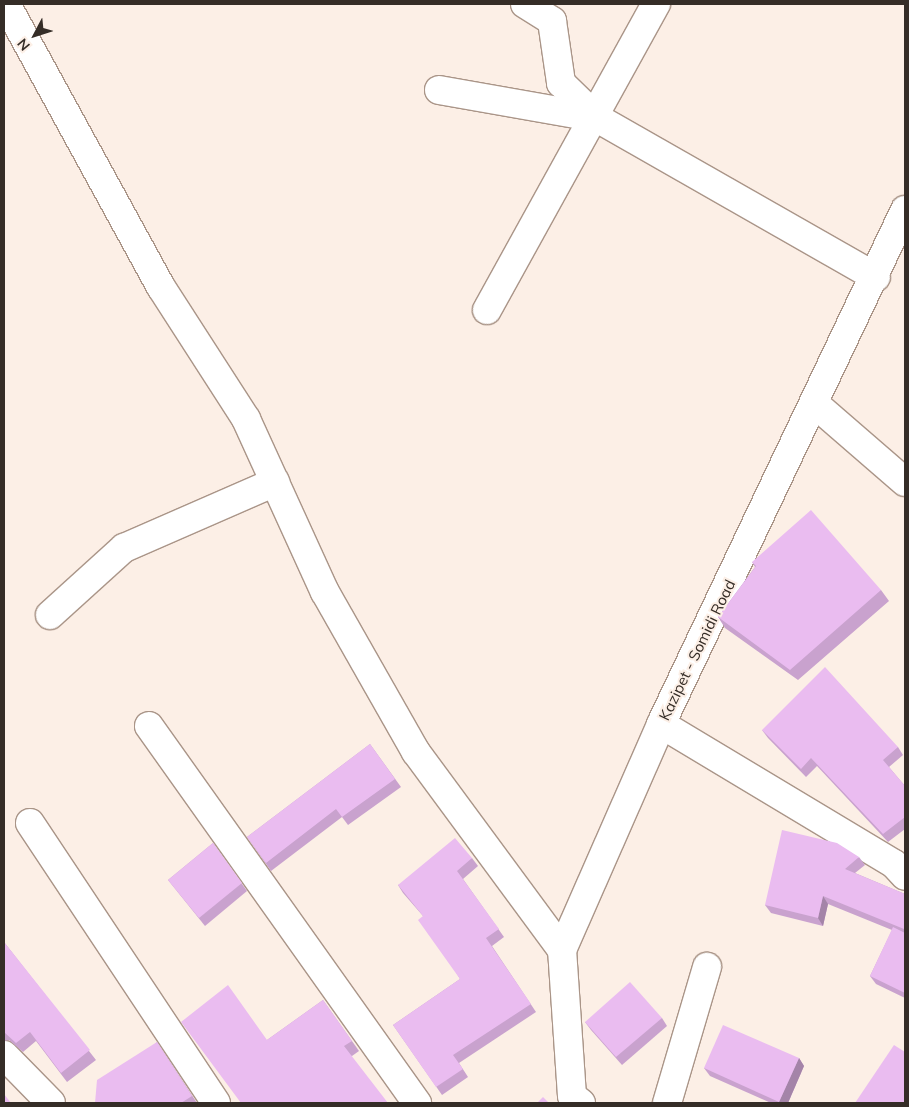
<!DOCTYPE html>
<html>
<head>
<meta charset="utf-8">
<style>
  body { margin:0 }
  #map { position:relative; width:909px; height:1107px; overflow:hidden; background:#fcefe6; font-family:Mulish,sans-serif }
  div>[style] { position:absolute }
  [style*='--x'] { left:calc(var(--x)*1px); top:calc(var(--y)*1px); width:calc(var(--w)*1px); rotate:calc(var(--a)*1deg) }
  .roads { filter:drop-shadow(1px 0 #aa9588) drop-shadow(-1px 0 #aa9588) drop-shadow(0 1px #aa9588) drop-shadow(0 -1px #aa9588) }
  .minor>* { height:28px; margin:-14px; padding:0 14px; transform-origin:14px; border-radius:14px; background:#fff }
  .wall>* { inset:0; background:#c9a2ce }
  .shaded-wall>* { inset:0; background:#a484a8 }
  .building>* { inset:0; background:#eabcf0 }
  span { translate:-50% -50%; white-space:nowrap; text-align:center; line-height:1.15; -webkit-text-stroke:4px #fcefe6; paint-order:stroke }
  .street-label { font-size:15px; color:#352d27 }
  .frame { position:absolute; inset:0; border:5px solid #352d27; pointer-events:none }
  .north { position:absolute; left:10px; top:10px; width:50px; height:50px; -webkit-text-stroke:4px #fcefe6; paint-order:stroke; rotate:230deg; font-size:14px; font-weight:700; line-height:20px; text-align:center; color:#352d27 }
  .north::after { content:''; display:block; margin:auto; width:18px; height:22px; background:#352d27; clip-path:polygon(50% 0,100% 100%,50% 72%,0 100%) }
</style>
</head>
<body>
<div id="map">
  <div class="roads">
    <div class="minor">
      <div style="--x:6;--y:4;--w:323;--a:61.3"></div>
      <div style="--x:161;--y:287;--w:157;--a:57.2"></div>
      <div style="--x:246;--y:419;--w:190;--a:65.5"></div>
      <div style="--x:325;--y:592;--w:184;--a:60.4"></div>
      <div style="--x:416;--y:752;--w:246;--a:53.6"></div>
      <div style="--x:525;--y:4;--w:32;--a:32"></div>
      <div style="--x:552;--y:21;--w:63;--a:81.7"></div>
      <div style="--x:561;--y:83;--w:50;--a:44.2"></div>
      <div style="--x:439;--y:90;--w:160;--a:10"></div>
      <div style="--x:597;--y:118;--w:321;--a:29.7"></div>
      <div style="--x:487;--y:310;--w:350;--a:-61.1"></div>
      <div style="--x:815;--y:404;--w:119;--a:40.9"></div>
      <div style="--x:50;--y:615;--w:100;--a:-42.2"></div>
      <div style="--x:124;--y:548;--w:165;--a:-23.6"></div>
      <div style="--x:661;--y:724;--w:272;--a:31"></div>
      <div style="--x:894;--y:864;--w:16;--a:47"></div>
      <div style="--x:149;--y:726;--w:463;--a:54.6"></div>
      <div style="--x:30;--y:823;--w:336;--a:56.4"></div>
      <div style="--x:4;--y:1055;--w:67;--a:45.6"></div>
      <div style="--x:581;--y:1103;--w:11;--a:-142"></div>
      <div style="--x:572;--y:1096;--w:146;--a:-93.9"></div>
      <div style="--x:562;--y:950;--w:247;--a:-66.3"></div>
      <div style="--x:661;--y:724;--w:569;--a:-64.61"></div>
      <div style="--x:667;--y:1103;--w:142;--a:-73.6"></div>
    </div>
  </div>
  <div class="wall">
    <div style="clip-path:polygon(752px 562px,881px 590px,889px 601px,798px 680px,725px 628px,718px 617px,755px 567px)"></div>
    <div style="clip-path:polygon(762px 730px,898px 747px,903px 755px,889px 767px,905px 786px,905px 829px,888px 842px,817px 766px,806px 777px,768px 738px)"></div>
    <div style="clip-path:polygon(370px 744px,401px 787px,348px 825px,342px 817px,271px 871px,247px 837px)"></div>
    <div style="clip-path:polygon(213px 843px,247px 891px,205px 926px,168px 880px)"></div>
    <div style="clip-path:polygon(859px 857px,865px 865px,855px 873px,905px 894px,905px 998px,876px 984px,870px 976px,892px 930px,828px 904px,823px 926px,771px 913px,765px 905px)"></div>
    <div style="clip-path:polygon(472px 858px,478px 866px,463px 879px,504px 937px,492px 946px,536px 1012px,459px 1063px,468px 1077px,442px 1095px,393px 1025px,460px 979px,423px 916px,403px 893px,398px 885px)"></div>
    <div style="clip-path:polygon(4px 942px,96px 1060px,67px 1082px,36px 1041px,23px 1052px,9px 1040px,4px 1041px)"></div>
    <div style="clip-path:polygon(323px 1000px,359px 1051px,352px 1056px,267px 1040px)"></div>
    <div style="clip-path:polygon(662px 1018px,667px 1026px,622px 1065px,591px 1030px,585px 1022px)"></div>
    <div style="clip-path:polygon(157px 1042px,197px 1103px,95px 1103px)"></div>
    <div style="clip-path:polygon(799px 1058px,804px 1066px,788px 1103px,771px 1103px,710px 1076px,704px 1068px)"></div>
  </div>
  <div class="shaded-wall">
    <div style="clip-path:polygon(823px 896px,828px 904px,823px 926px,818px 918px)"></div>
    <div style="clip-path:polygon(799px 1058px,804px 1066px,788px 1103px,781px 1103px,779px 1102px)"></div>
  </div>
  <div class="building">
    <div style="clip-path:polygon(811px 510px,881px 590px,790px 670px,718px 617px,756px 566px,752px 562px)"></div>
    <div style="clip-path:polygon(825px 667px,898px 747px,883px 760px,905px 786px,905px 817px,883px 834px,811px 758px,801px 769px,762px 730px)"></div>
    <div style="clip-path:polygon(370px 744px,395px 779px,342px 817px,336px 809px,266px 863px,247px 837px)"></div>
    <div style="clip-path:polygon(782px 830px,837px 843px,859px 857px,845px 869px,905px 894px,905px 926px,904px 929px,823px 896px,818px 918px,765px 905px)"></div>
    <div style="clip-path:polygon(455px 838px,472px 858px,457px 871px,499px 929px,486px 938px,531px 1004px,453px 1055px,463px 1069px,436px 1087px,393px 1025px,460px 979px,418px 920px,423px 916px,398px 885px)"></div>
    <div style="clip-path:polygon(213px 843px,242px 883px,199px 918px,168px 880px)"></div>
    <div style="clip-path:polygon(893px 927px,905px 933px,905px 993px,870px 976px)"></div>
    <div style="clip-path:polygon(4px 942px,90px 1050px,61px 1073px,30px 1032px,16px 1043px,4px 1032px)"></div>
    <div style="clip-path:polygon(630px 982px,662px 1018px,616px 1057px,585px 1022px)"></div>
    <div style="clip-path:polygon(228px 985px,267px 1040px,323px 1000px,352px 1041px,344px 1046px,388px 1103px,241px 1103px,181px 1022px)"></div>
    <div style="clip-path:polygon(723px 1025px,799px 1058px,779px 1102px,704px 1068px)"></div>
    <div style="clip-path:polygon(157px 1042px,192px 1096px,181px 1103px,95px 1103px,97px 1080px)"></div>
    <div style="clip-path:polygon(894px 1045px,905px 1052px,905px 1103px,855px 1103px)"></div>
    <div style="clip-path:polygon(4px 1094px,11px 1103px,4px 1103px)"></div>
    <div style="clip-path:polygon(543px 1097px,549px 1103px,537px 1103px)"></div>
  </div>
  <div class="street-label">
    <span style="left:697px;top:650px;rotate:-64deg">Kazipet - Somidi Road</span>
  </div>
  <div class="frame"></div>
  <div class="north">N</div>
</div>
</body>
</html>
